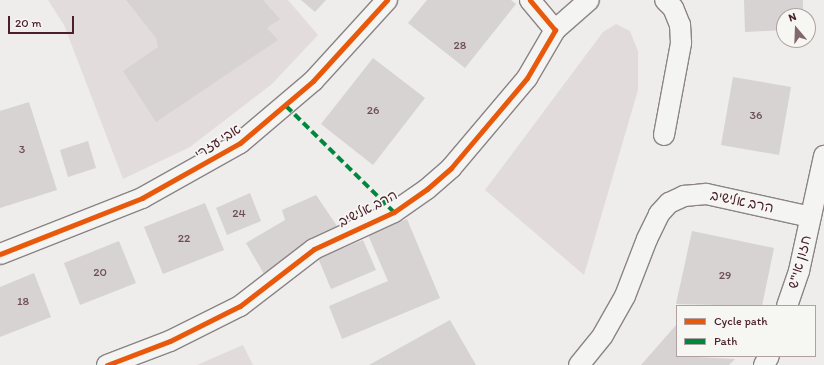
<!DOCTYPE html>
<html>
<head>
<meta charset="utf-8">
<style>
  body { margin:0 }
  #map { position:relative; width:824px; height:365px; overflow:hidden; background:#eeedeb; font-family:Itim,"Playpen Sans Hebrew",sans-serif }
  div>[style] { position:absolute }
  [style*='--x'] { left:calc(var(--x)*1px); top:calc(var(--y)*1px); width:calc(var(--w)*1px); rotate:calc(var(--a)*1deg) }
  .built>* { inset:0; background:#e2dddc }
  .green>* { inset:0; background:#e1dcdb }
  .building>* { inset:0; background:#d6d3d2 }
  .roads { filter:drop-shadow(1px 0 #8c8385) drop-shadow(-1px 0 #8c8385) drop-shadow(0 1px #8c8385) drop-shadow(0 -1px #8c8385) }
  .minor>* { height:20px; margin:-10px; padding:0 10px; transform-origin:10px; border-radius:10px; background:#f4f4f2 }
  .quiet>* { height:4px; margin-top:-2px; transform-origin:0; background:repeating-linear-gradient(90deg,#00873e 0 8px,transparent 0 12px) }
  .cycleway>* { height:5px; margin:-2.5px; padding:0 2.5px; transform-origin:2.5px; border-radius:2.5px; background:#e8590c }
  span { translate:-50% -50%; white-space:nowrap; text-align:center; line-height:1.15; -webkit-text-stroke:3.5px #f6f6f2; paint-order:stroke }
  .number-label { font-size:12px; color:#6d4c55 }
  .number-label span { -webkit-text-stroke-width:0 }
  .street-label { font-size:14px; color:#4a1f2b }
  .legend { position:absolute; left:676px; top:305px; width:140px; height:52px; box-sizing:border-box; background:#f6f6f2; border:1px solid #b1a0a2; margin:0; padding:5px 7px; list-style:none; font-size:12px; color:#4a1f2b }
  .legend li { display:flex; align-items:center; gap:8px; height:20px }
  .legend b { width:20px; border:1px solid #b1a0a2 }
  .north { position:absolute; left:776px; top:8px; width:40px; height:40px; box-sizing:border-box; background:#f6f6f2; border:1px solid #b1a0a2; border-radius:50%; rotate:341deg; font-size:11px; font-weight:700; line-height:16px; text-align:center; color:#4a1f2b }
  .north::after { content:''; display:block; margin:auto; width:14px; height:18px; background:#83676e; clip-path:polygon(50% 0,100% 100%,50% 72%,0 100%) }
  .scale { position:absolute; left:8px; top:16px; width:66px; height:18px; box-sizing:border-box; border:2px solid #4a1f2b; border-top:0; padding-left:5px; font-size:12px; line-height:14px; white-space:nowrap; color:#4a1f2b; -webkit-text-stroke:3px #f6f6f2; paint-order:stroke }
</style>
</head>
<body>
<div id="map">
  <div class="built">
    <div style="clip-path:polygon(48px 0,288px 0,318px 35px,272px 84px,190px 147px,123px 179px,64px 25px)"></div>
  </div>
  <div class="green">
    <div style="clip-path:polygon(616px 24px,630px 31px,638px 51px,638px 90px,584px 275px,485px 190px,603px 32px)"></div>
    <div style="clip-path:polygon(243px 345px,253px 365px,197px 365px)"></div>
  </div>
  <div class="building">
    <div style="clip-path:polygon(126px 0,263px 0,280px 19px,267px 28px,278px 40px,156px 122px,123px 71px,158px 47px,156px 38px)"></div>
    <div style="clip-path:polygon(301px 0,326px 0,315px 12px)"></div>
    <div style="clip-path:polygon(427px 0,511px 0,516px 4px,465px 68px,408px 23px)"></div>
    <div style="clip-path:polygon(744px 0,803px 0,803px 16px,784px 16px,784px 30px,745px 32px)"></div>
    <div style="clip-path:polygon(373px 58px,425px 98px,373px 165px,321px 124px)"></div>
    <div style="clip-path:polygon(733px 77px,791px 87px,779px 155px,721px 145px)"></div>
    <div style="clip-path:polygon(29px 102px,57px 190px,0 208px,0 111px)"></div>
    <div style="clip-path:polygon(88px 141px,96px 168px,68px 177px,60px 150px)"></div>
    <div style="clip-path:polygon(250px 193px,261px 221px,227px 235px,216px 208px)"></div>
    <div style="clip-path:polygon(316px 195px,339px 229px,264px 274px,246px 243px,285px 220px,282px 210px)"></div>
    <div style="clip-path:polygon(205px 203px,224px 250px,163px 274px,144px 227px)"></div>
    <div style="clip-path:polygon(407px 219px,440px 298px,342px 339px,329px 306px,388px 281px,368px 235px)"></div>
    <div style="clip-path:polygon(692px 231px,774px 248px,762px 306px,676px 304px)"></div>
    <div style="clip-path:polygon(363px 240px,376px 270px,331px 289px,318px 258px)"></div>
    <div style="clip-path:polygon(119px 241px,136px 283px,80px 305px,64px 263px)"></div>
    <div style="clip-path:polygon(34px 273px,51px 317px,0 337px,0 287px)"></div>
    <div style="clip-path:polygon(450px 320px,476px 365px,369px 365px)"></div>
    <div style="clip-path:polygon(677px 324px,677px 356px,735px 359px,729px 365px,641px 365px)"></div>
  </div>
  <div class="roads">
    <div class="minor">
      <div style="--x:555;--y:30;--w:45;--a:-41.4"></div>
      <div style="--x:664;--y:135;--w:94;--a:-79.5"></div>
      <div style="--x:681;--y:43;--w:18;--a:-93"></div>
      <div style="--x:680;--y:25;--w:18;--a:-112"></div>
      <div style="--x:673;--y:8;--w:11;--a:-135"></div>
      <div style="--x:0;--y:254;--w:153;--a:-21.5"></div>
      <div style="--x:142;--y:198;--w:112;--a:-29.3"></div>
      <div style="--x:240;--y:143;--w:96;--a:-40.3"></div>
      <div style="--x:313;--y:81;--w:110;--a:-47.6"></div>
      <div style="--x:787;--y:306;--w:37;--a:-71"></div>
      <div style="--x:799;--y:271;--w:118;--a:-77.7"></div>
      <div style="--x:107;--y:365;--w:67;--a:-20.9"></div>
      <div style="--x:170;--y:341;--w:78;--a:-26.6"></div>
      <div style="--x:240;--y:306;--w:93;--a:-37.6"></div>
      <div style="--x:314;--y:249;--w:88;--a:-24.8"></div>
      <div style="--x:394;--y:212;--w:40;--a:-34.9"></div>
      <div style="--x:427;--y:189;--w:32;--a:-41"></div>
      <div style="--x:451;--y:168;--w:118;--a:-49.8"></div>
      <div style="--x:527;--y:78;--w:56;--a:-59.7"></div>
      <div style="--x:555;--y:30;--w:39;--a:-130"></div>
      <div style="--x:579;--y:365;--w:38;--a:-51"></div>
      <div style="--x:603;--y:335;--w:45;--a:-60.6"></div>
      <div style="--x:625;--y:296;--w:61;--a:-68.9"></div>
      <div style="--x:647;--y:239;--w:28;--a:-64"></div>
      <div style="--x:659;--y:214;--w:15;--a:-48"></div>
      <div style="--x:669;--y:203;--w:17;--a:-25"></div>
      <div style="--x:684;--y:196;--w:22;--a:-5"></div>
      <div style="--x:706;--y:194;--w:107;--a:12.4"></div>
      <div style="--x:764;--y:365;--w:10;--a:-61"></div>
    </div>
  </div>
  <div class="quiet">
    <div style="--x:286;--y:106;--w:151;--a:44.5"></div>
  </div>
  <div class="cycleway">
    <div style="--x:0;--y:254;--w:153;--a:-21.5"></div>
    <div style="--x:142;--y:198;--w:112;--a:-29.3"></div>
    <div style="--x:240;--y:143;--w:96;--a:-40.3"></div>
    <div style="--x:313;--y:81;--w:110;--a:-47.6"></div>
    <div style="--x:107;--y:365;--w:67;--a:-20.9"></div>
    <div style="--x:170;--y:341;--w:78;--a:-26.6"></div>
    <div style="--x:240;--y:306;--w:93;--a:-37.6"></div>
    <div style="--x:314;--y:249;--w:88;--a:-24.8"></div>
    <div style="--x:394;--y:212;--w:40;--a:-34.9"></div>
    <div style="--x:427;--y:189;--w:32;--a:-41"></div>
    <div style="--x:451;--y:168;--w:118;--a:-49.8"></div>
    <div style="--x:527;--y:78;--w:56;--a:-59.7"></div>
    <div style="--x:555;--y:30;--w:39;--a:-130"></div>
  </div>
  <div class="number-label">
    <span style="left:460px;top:46px">28</span>
    <span style="left:373px;top:111px">26</span>
    <span style="left:756px;top:116px">36</span>
    <span style="left:22px;top:150px">3</span>
    <span style="left:239px;top:214px">24</span>
    <span style="left:184px;top:239px">22</span>
    <span style="left:100px;top:273px">20</span>
    <span style="left:725px;top:276px">29</span>
    <span style="left:23px;top:302px">18</span>
  </div>
  <div class="street-label">
    <span style="left:218px;top:142px;rotate:-33deg">אבי עזרי</span>
    <span style="left:742px;top:202px;rotate:12deg">הרב אלישיב</span>
    <span style="left:368px;top:209px;rotate:-27deg">הרב אלישיב</span>
    <span style="left:800px;top:262px;rotate:-75deg">חזון אי"ש</span>
  </div>
  <ul class="legend">
  <li><b style="height:5px;background:#e8590c"></b>Cycle path</li>
  <li><b style="height:5px;background:#00873e"></b>Path</li>
  </ul>
  <div class="north">N</div>
  <div class="scale">20 m</div>
</div>
</body>
</html>
